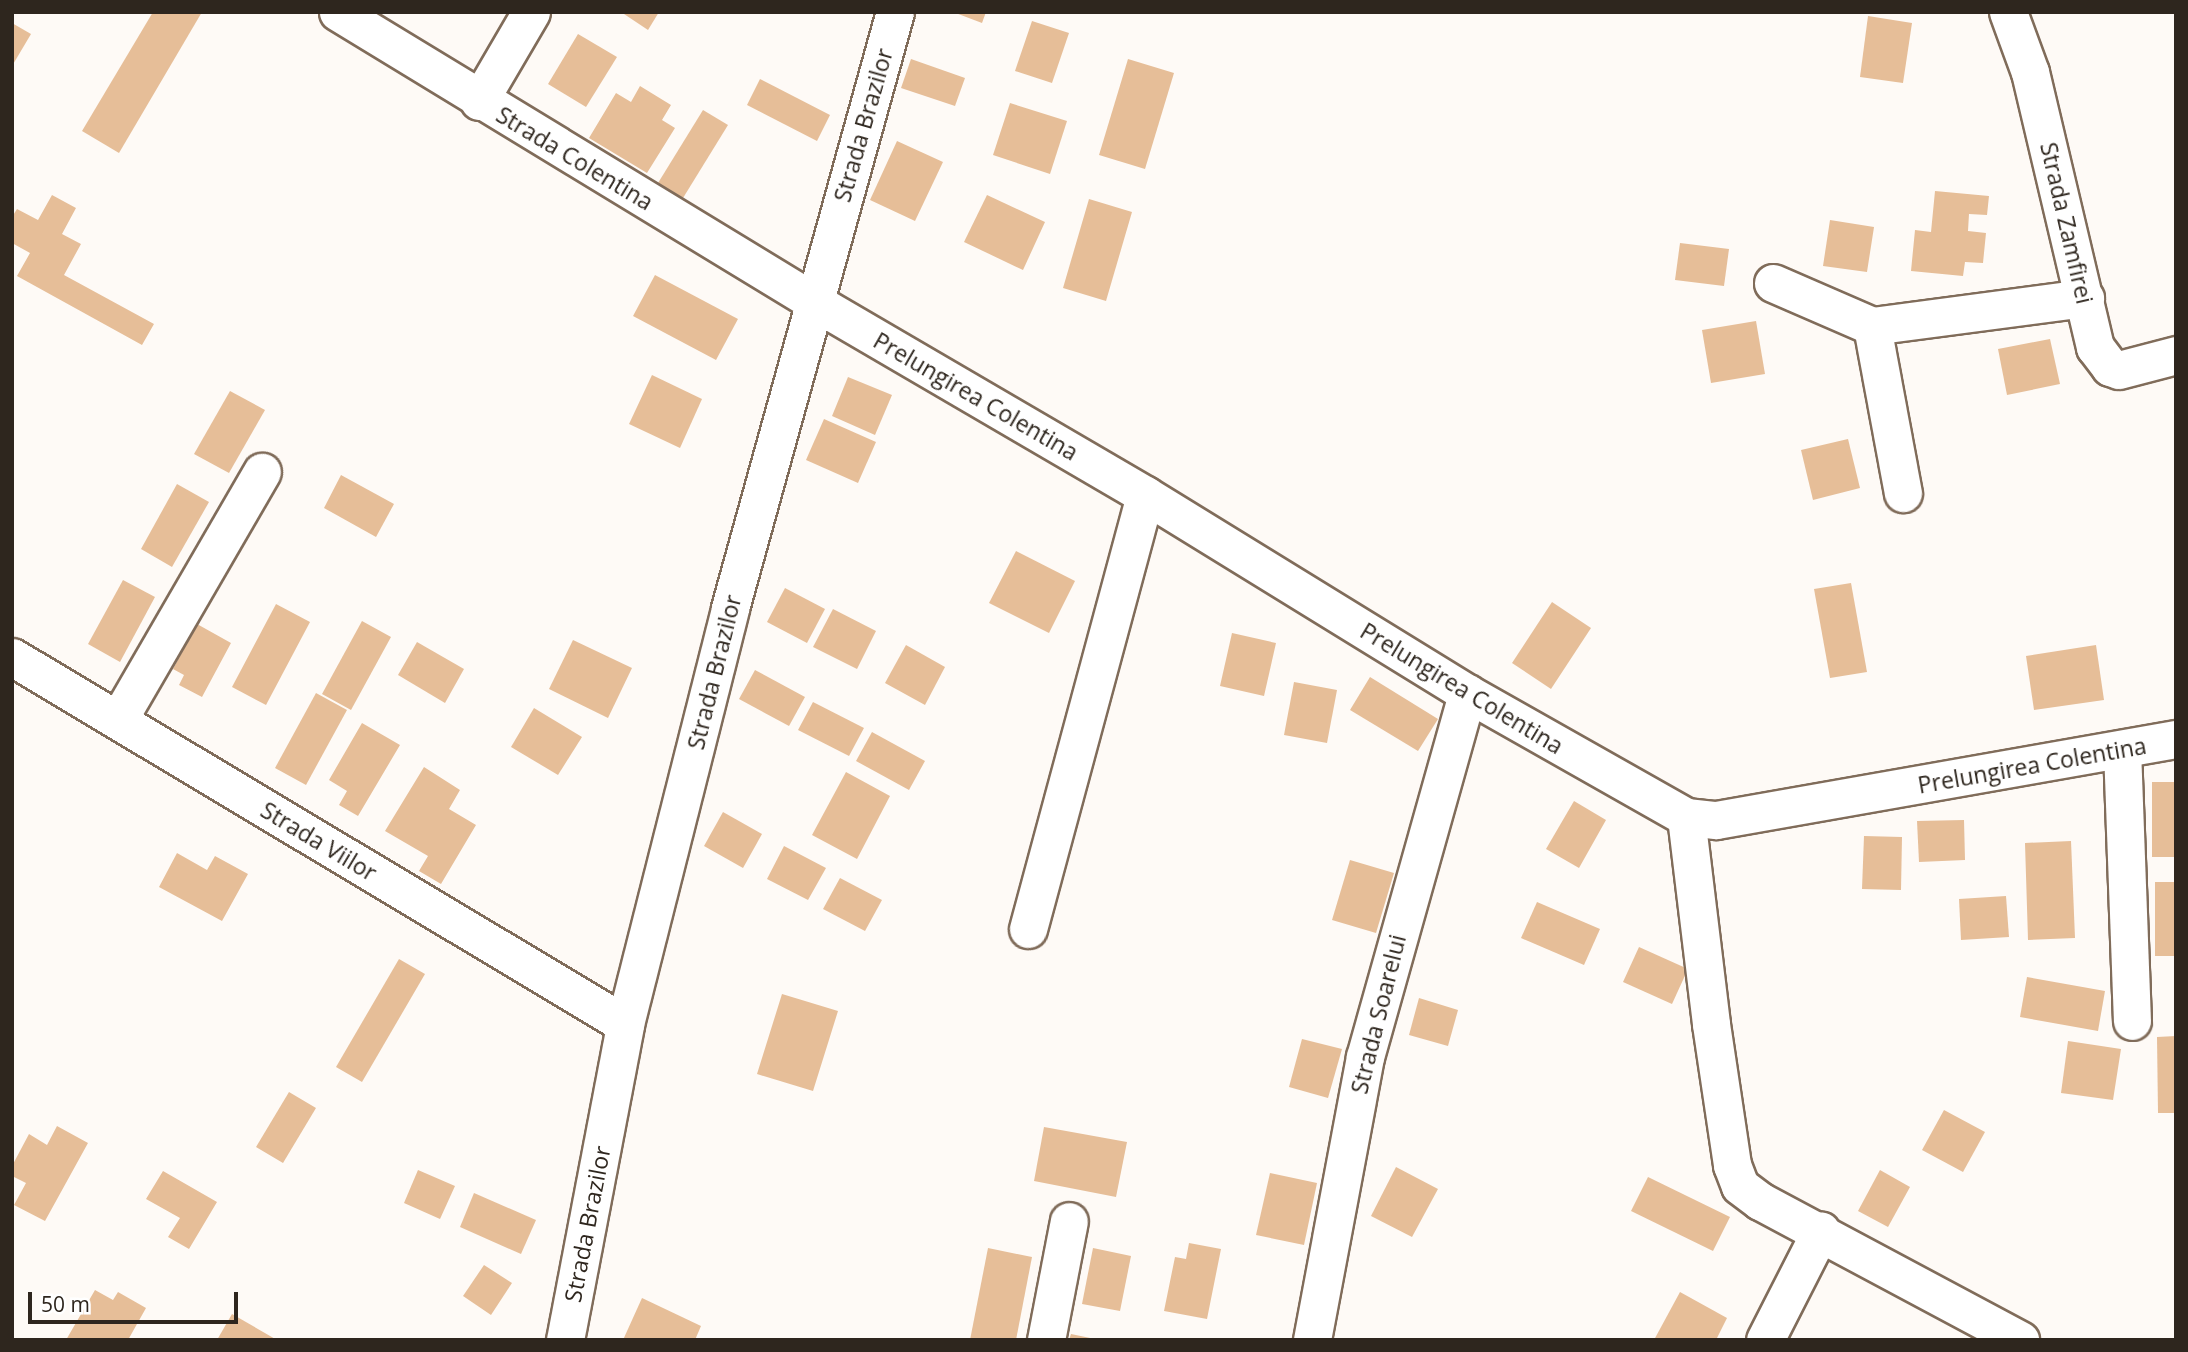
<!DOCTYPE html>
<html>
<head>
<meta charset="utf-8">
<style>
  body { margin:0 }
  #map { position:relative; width:2188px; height:1352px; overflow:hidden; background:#fefaf6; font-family:"Open Sans",sans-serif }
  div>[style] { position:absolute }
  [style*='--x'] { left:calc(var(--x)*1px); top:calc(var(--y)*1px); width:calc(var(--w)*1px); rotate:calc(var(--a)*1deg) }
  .building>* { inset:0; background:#e6be98 }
  .roads { filter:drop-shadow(2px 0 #806c5a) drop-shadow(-2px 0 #806c5a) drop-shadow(0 2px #806c5a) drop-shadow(0 -2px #806c5a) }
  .minor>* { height:37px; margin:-18.5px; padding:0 18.5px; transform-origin:18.5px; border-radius:18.5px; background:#fff }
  span { translate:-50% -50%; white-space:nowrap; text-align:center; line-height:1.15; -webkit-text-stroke:6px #fff; paint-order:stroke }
  .street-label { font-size:23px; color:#2e261e }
  .frame { position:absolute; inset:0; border:14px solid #2e261e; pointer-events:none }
  .scale { position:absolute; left:28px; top:1292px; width:210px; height:32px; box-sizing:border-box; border:4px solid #2e261e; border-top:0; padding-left:9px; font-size:21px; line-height:24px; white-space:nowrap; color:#2e261e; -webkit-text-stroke:5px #fff; paint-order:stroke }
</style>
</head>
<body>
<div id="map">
  <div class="building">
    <div style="clip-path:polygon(153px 12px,202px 12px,119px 153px,82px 131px)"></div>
    <div style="clip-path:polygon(621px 12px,659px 12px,648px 30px)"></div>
    <div style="clip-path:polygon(953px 12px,986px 12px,982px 23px)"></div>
    <div style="clip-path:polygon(1868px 16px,1912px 23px,1903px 83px,1860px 77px)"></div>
    <div style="clip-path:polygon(1032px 21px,1069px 33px,1052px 83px,1015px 71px)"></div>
    <div style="clip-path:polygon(12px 23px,31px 34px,12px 66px)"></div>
    <div style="clip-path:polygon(578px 34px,617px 57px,586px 107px,548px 84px)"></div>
    <div style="clip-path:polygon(911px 59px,965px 78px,955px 106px,901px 88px)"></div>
    <div style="clip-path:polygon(1128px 59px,1174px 73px,1145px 169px,1099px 155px)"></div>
    <div style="clip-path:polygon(760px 79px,830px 115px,817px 141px,747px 105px)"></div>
    <div style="clip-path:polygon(640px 86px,671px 105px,662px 120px,675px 128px,647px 173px,589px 138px,616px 93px,631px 102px)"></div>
    <div style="clip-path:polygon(1010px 103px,1067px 121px,1050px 174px,993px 155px)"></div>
    <div style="clip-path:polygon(703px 110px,728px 125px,683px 198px,658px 183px)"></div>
    <div style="clip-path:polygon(897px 141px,943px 162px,915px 221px,870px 200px)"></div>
    <div style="clip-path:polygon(1935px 191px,1989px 196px,1987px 215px,1969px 214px,1968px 231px,1986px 233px,1983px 263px,1965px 262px,1963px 276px,1911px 271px,1915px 230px,1931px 232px)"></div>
    <div style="clip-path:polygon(52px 195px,76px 208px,62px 234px,81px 244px,64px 275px,154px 324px,142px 345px,17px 276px,30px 253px,12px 243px,12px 217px,17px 209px,38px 220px)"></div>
    <div style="clip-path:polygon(987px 195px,1045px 222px,1023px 270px,964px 242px)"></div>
    <div style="clip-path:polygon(1089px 199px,1132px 212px,1106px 301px,1063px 288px)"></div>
    <div style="clip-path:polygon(1830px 220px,1874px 227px,1867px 272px,1823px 266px)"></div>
    <div style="clip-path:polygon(1680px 243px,1729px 249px,1724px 286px,1675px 280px)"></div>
    <div style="clip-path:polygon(655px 275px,738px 319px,716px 360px,633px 316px)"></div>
    <div style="clip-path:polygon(1756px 321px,1765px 374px,1711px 383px,1702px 330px)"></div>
    <div style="clip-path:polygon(2050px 339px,2060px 384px,2007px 395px,1998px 349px)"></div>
    <div style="clip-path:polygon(652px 375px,702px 399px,680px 448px,629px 424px)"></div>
    <div style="clip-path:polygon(848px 377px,892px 395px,875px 435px,832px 416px)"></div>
    <div style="clip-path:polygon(230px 391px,265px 410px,229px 473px,194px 454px)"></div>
    <div style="clip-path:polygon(824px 419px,876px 442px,858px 483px,806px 460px)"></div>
    <div style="clip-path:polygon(1848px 439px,1860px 488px,1813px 500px,1801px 450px)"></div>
    <div style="clip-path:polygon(341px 475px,394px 504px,376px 537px,324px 508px)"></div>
    <div style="clip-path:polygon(177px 484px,209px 502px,172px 567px,141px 549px)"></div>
    <div style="clip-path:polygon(1016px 551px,1075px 581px,1049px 633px,989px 603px)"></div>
    <div style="clip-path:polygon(123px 580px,155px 597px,120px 662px,88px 644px)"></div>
    <div style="clip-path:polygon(1851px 583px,1867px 672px,1830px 678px,1814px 589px)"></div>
    <div style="clip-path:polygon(785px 588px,825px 609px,807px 643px,767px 622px)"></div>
    <div style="clip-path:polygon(1552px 602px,1591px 628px,1551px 689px,1512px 663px)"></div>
    <div style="clip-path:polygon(276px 604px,310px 622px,266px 705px,232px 687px)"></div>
    <div style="clip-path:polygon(833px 609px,876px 631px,857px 669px,813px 647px)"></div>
    <div style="clip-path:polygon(362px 621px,391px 637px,351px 710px,322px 694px)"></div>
    <div style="clip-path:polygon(197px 624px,231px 643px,202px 697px,179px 685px,184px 675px,173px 669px)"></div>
    <div style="clip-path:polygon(1232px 633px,1276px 643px,1264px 696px,1220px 686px)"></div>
    <div style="clip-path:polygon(573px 640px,632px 668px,608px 718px,549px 689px)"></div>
    <div style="clip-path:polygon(417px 642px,464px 669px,445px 703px,398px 675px)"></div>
    <div style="clip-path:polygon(906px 645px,945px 667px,925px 705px,885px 683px)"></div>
    <div style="clip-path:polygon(2096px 645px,2104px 700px,2034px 710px,2026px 656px)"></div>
    <div style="clip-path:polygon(755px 670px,805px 697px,789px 726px,739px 699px)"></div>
    <div style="clip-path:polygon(1370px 677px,1438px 719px,1418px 751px,1350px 710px)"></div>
    <div style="clip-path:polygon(1294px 682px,1337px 690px,1327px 743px,1284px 735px)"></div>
    <div style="clip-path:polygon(316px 693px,347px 710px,306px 785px,275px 768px)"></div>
    <div style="clip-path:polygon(813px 702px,864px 728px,849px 756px,798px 730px)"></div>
    <div style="clip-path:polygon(534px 708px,582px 737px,558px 775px,511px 747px)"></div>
    <div style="clip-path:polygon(362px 723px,400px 745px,358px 816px,339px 805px,347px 791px,329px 780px)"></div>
    <div style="clip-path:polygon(872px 732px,925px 761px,909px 790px,856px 761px)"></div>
    <div style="clip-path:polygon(424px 767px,460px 790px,449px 809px,476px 825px,441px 884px,419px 871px,428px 856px,385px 831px)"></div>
    <div style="clip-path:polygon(846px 772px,890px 796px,857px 859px,812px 835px)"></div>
    <div style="clip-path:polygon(2152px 782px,2176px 782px,2176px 857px,2152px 857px)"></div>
    <div style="clip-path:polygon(1574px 801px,1606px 820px,1579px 868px,1546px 849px)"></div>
    <div style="clip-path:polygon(723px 812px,762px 834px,743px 868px,704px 846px)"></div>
    <div style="clip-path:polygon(1964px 820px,1965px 860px,1919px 862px,1917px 821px)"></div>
    <div style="clip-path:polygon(1864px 836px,1902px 837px,1901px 890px,1862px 889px)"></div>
    <div style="clip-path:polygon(2071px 841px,2075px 938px,2028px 940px,2025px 843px)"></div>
    <div style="clip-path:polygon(784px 846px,826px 868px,808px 900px,767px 879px)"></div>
    <div style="clip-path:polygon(177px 853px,207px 870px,215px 856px,248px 874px,222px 921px,159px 887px)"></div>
    <div style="clip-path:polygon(1350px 860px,1394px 873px,1376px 933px,1332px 920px)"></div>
    <div style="clip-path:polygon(840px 878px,882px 900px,865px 931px,823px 909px)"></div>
    <div style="clip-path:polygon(2155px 882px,2176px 882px,2176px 956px,2155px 956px)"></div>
    <div style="clip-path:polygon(2006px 896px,2009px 937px,1961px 940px,1959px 899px)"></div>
    <div style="clip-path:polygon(1537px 902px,1600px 929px,1584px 965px,1521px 938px)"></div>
    <div style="clip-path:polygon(1639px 947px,1688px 969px,1672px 1004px,1623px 982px)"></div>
    <div style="clip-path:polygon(399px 959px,425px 974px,362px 1082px,336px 1067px)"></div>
    <div style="clip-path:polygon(2027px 977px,2105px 991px,2098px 1031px,2020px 1017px)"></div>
    <div style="clip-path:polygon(782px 994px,838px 1011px,813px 1091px,757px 1074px)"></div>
    <div style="clip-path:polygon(1419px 998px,1458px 1010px,1448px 1046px,1409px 1035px)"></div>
    <div style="clip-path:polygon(2176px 1036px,2176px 1113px,2158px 1113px,2157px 1037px)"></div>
    <div style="clip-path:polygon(1302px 1039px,1342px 1049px,1328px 1098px,1289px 1087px)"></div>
    <div style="clip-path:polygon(2068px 1041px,2121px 1049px,2113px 1100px,2061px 1093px)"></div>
    <div style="clip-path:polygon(289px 1092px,316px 1108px,283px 1163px,256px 1147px)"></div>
    <div style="clip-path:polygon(1944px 1110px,1985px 1132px,1963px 1172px,1922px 1150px)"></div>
    <div style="clip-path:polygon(57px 1126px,88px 1143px,45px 1221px,14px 1205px,26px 1183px,12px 1176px,12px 1166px,29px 1134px,47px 1145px)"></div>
    <div style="clip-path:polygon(1044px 1127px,1127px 1142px,1116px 1197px,1034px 1181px)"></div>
    <div style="clip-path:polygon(1396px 1167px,1438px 1189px,1412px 1237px,1371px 1216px)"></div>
    <div style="clip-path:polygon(418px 1170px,455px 1186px,440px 1219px,404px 1203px)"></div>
    <div style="clip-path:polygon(1880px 1170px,1910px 1187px,1888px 1227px,1858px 1211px)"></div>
    <div style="clip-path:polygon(163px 1171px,217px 1202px,189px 1249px,168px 1237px,180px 1218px,146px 1199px)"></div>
    <div style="clip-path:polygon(1270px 1173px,1317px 1183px,1304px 1245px,1256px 1235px)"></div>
    <div style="clip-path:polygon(1648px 1177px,1730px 1217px,1713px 1251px,1631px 1211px)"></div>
    <div style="clip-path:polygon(474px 1193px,536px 1220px,521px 1254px,460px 1227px)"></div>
    <div style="clip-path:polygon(1189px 1243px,1221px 1249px,1207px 1319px,1164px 1311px,1175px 1257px,1186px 1259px)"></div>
    <div style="clip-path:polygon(988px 1248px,1032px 1257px,1016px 1340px,970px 1340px)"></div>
    <div style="clip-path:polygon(1093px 1248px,1131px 1256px,1120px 1311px,1082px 1304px)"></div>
    <div style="clip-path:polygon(484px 1265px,512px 1283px,491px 1315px,463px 1296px)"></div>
    <div style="clip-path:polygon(95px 1290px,113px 1300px,118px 1292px,146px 1308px,128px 1340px,66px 1340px)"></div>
    <div style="clip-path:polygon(1680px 1292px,1727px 1318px,1716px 1340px,1654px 1340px)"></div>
    <div style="clip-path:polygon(642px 1298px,701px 1326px,695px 1340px,623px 1340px)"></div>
    <div style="clip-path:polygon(232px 1314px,277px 1340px,217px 1340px)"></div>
    <div style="clip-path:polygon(1071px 1334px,1095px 1339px,1095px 1340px,1069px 1340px)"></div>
  </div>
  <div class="roads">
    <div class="minor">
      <div style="--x:338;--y:12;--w:556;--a:31.32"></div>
      <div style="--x:813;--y:301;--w:385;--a:30.3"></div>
      <div style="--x:1145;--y:495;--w:378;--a:31.6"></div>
      <div style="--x:1467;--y:693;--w:252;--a:29.5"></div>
      <div style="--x:1686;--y:817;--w:30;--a:6"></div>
      <div style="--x:1716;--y:820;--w:467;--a:-10"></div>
      <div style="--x:2008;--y:12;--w:64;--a:69.9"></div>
      <div style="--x:2030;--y:72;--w:283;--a:76.7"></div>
      <div style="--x:2095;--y:347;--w:25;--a:53"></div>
      <div style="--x:2110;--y:367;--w:9;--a:18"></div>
      <div style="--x:2119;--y:370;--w:59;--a:-14.7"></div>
      <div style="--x:479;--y:101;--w:103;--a:-59.7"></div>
      <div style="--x:1773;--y:283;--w:108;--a:23.5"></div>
      <div style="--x:1872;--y:326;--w:215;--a:-7.5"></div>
      <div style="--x:1872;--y:326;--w:170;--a:79.5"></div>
      <div style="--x:12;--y:657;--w:714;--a:30.91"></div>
      <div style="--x:118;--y:720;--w:287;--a:-59.9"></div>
      <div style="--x:2122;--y:749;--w:272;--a:87.9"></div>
      <div style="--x:1686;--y:817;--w:209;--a:83.1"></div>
      <div style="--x:1711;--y:1024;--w:143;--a:81.5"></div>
      <div style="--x:1732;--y:1165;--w:22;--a:69"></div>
      <div style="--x:1740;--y:1186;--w:25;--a:37"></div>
      <div style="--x:1760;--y:1201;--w:295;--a:28.1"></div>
      <div style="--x:1028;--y:929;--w:449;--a:-74.9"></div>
      <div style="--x:565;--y:1340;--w:322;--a:-79.2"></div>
      <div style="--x:625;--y:1024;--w:429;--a:-75.8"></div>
      <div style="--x:730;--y:608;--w:618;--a:-74.53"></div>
      <div style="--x:1046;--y:1340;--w:121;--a:-79.1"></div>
      <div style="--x:1312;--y:1340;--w:288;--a:-79.4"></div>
      <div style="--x:1365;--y:1057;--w:378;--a:-74.3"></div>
      <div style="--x:1765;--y:1340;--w:123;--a:-63"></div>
    </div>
  </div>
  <div class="street-label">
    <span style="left:863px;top:125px;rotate:-74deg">Strada Brazilor</span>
    <span style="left:575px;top:158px;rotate:31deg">Strada Colentina</span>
    <span style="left:2067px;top:223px;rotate:77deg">Strada Zamfirei</span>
    <span style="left:976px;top:396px;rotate:30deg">Prelungirea Colentina</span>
    <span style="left:714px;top:672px;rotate:-76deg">Strada Brazilor</span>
    <span style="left:1462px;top:688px;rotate:31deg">Prelungirea Colentina</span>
    <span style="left:2032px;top:765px;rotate:-10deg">Prelungirea Colentina</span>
    <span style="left:319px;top:841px;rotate:31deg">Strada Viilor</span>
    <span style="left:1378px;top:1014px;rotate:-76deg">Strada Soarelui</span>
    <span style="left:587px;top:1224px;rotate:-79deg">Strada Brazilor</span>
  </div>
  <div class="frame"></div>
  <div class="scale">50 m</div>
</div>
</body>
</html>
